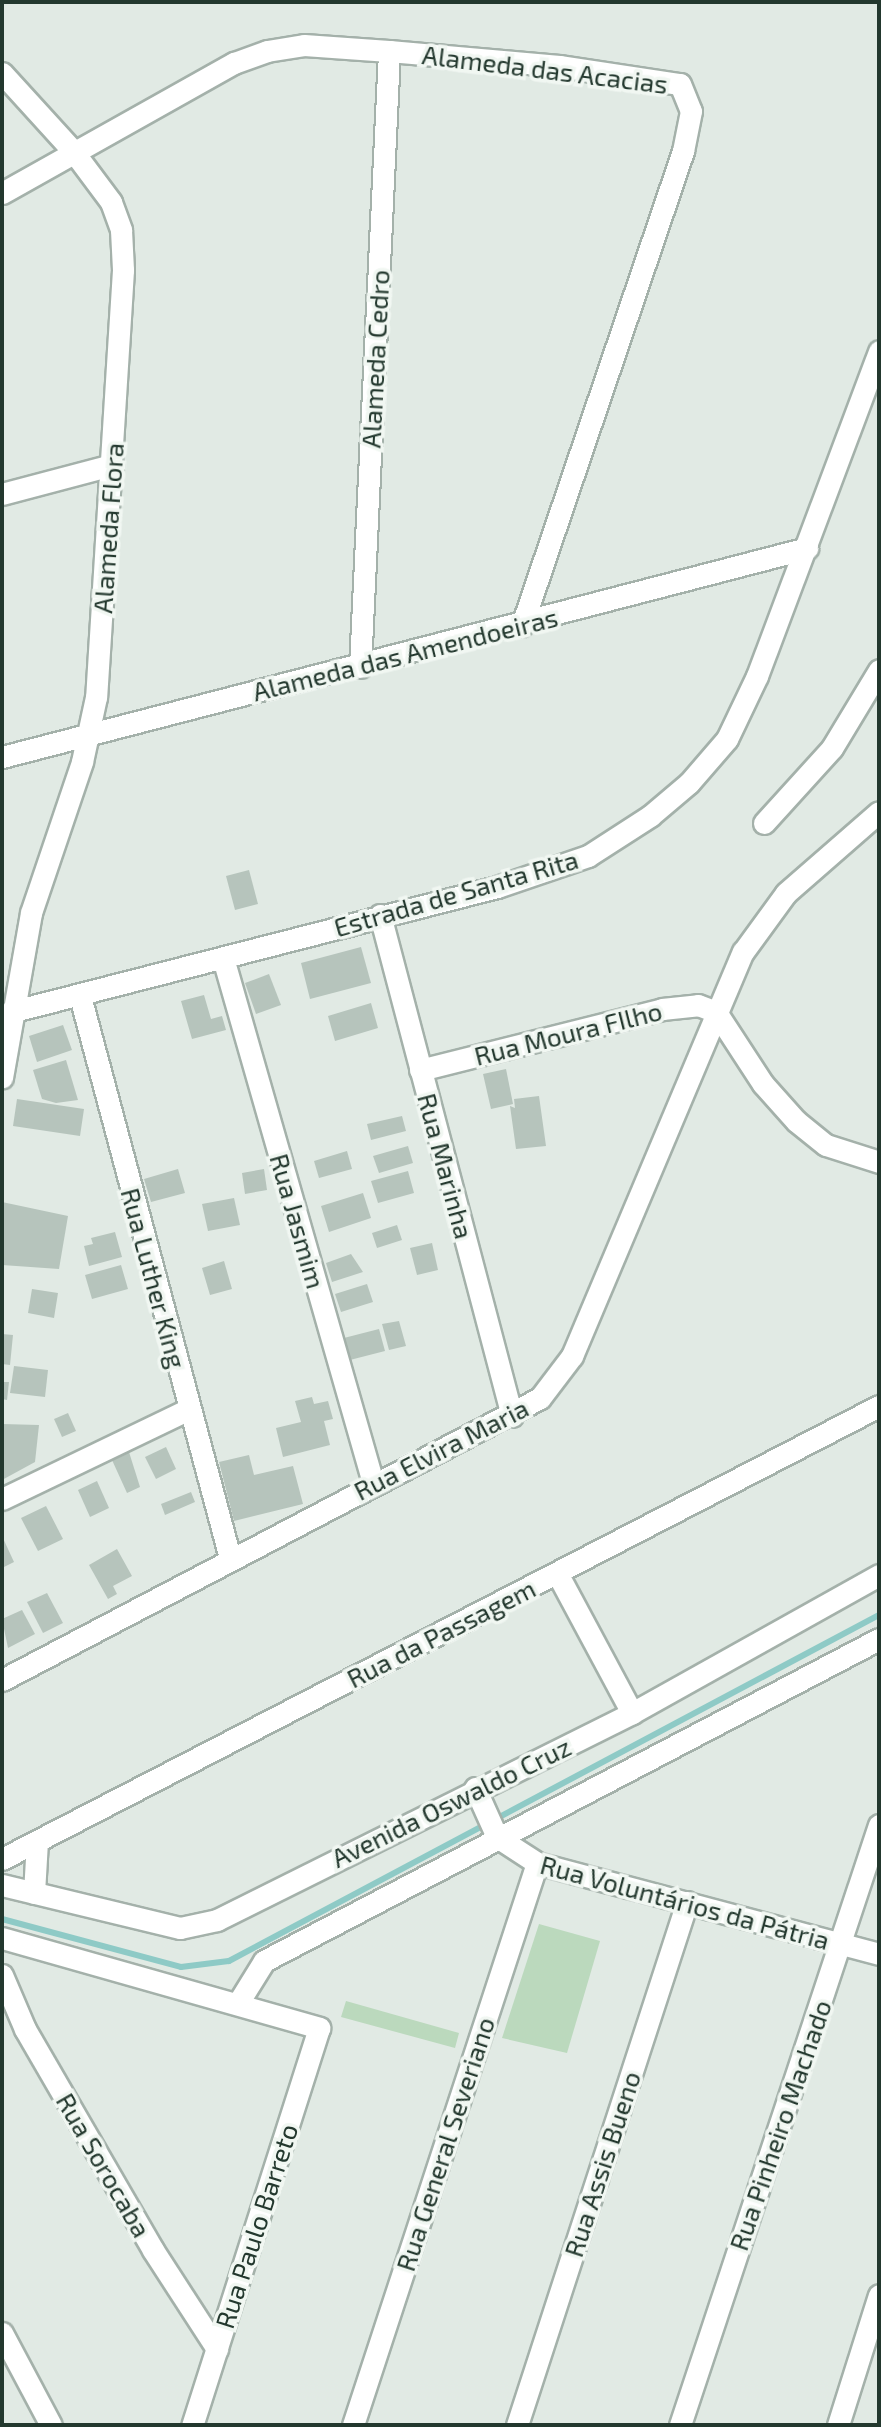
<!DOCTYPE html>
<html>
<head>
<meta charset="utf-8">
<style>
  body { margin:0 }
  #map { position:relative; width:881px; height:2427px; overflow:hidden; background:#e1eae4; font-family:"Exo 2",sans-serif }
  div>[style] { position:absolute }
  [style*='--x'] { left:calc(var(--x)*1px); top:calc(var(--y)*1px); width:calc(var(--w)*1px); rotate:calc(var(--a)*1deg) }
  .green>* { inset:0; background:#bbd9bd }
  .stream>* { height:6px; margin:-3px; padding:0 3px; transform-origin:3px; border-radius:3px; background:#8ecac6 }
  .building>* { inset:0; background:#b6c4bc }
  .roads { filter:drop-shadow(2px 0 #a4b1aa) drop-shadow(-2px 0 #a4b1aa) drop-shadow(0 2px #a4b1aa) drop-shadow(0 -2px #a4b1aa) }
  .street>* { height:21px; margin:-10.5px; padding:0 10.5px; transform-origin:10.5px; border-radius:10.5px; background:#fff }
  span { translate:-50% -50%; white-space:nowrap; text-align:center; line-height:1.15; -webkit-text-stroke:7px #f1f7f2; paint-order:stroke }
  .street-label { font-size:26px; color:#23382e }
  .frame { position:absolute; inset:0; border:4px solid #23382e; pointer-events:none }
</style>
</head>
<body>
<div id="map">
  <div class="green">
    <div style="clip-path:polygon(539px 1924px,600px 1941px,567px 2053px,502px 2038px)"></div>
    <div style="clip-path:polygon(346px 2001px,459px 2033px,455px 2048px,341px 2017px)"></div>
  </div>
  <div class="stream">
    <div style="--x:2;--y:1919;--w:185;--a:15"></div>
    <div style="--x:181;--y:1967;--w:48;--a:-7.1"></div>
    <div style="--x:229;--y:1961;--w:736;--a:-28.03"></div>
  </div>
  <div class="building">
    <div style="clip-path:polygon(249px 870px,258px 904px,235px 910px,226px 876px)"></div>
    <div style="clip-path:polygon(361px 947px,371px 983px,310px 999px,301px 963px)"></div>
    <div style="clip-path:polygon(269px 974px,281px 1005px,256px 1014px,245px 983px)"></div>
    <div style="clip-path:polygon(204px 995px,211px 1019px,222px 1016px,226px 1030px,192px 1039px,181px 1001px)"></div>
    <div style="clip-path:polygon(371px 1003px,378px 1028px,335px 1041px,328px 1016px)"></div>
    <div style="clip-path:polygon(63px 1025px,72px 1050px,37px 1062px,29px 1036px)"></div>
    <div style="clip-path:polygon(66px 1060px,78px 1100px,56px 1103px,42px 1099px,33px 1070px)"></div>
    <div style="clip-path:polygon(506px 1069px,513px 1104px,491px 1109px,483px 1074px)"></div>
    <div style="clip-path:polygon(539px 1096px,546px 1146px,516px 1149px,510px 1106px,515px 1108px,514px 1099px)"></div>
    <div style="clip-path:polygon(17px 1099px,84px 1109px,80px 1136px,13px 1126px)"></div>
    <div style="clip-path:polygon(402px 1116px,406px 1131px,371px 1140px,367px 1124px)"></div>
    <div style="clip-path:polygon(408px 1146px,413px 1163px,379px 1173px,373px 1156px)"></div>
    <div style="clip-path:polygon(347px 1151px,352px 1169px,319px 1178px,314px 1161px)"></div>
    <div style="clip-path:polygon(178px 1169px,185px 1193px,151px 1202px,144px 1179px)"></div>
    <div style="clip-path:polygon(264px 1169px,267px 1190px,245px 1194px,242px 1173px)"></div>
    <div style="clip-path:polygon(408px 1171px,414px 1193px,378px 1203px,371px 1181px)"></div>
    <div style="clip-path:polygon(363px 1193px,371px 1218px,329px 1232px,321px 1206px)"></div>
    <div style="clip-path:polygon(234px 1198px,240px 1225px,208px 1231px,202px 1204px)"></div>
    <div style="clip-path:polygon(2px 1202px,68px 1216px,59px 1269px,2px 1265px)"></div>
    <div style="clip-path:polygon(397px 1225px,402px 1240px,377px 1248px,372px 1233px)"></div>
    <div style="clip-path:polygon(115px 1232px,122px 1257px,89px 1266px,84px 1246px,93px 1244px,91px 1238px)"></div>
    <div style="clip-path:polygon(432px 1243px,438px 1270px,417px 1275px,410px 1248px)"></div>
    <div style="clip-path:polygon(351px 1254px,363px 1272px,332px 1282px,326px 1263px)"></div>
    <div style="clip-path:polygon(224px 1261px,232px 1289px,210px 1295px,202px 1268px)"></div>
    <div style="clip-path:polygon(121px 1265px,128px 1289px,92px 1299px,85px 1275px)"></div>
    <div style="clip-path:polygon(367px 1284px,373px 1302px,341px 1312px,335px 1294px)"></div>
    <div style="clip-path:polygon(32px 1289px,58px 1293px,54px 1318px,28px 1313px)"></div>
    <div style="clip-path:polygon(399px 1321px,406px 1346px,389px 1350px,382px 1324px)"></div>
    <div style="clip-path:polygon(379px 1329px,385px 1351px,346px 1361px,340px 1339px)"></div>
    <div style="clip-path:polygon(2px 1334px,13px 1335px,10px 1365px,2px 1364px)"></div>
    <div style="clip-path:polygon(14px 1366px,48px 1370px,45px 1397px,10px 1393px)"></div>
    <div style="clip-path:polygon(2px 1382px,9px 1382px,7px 1400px,2px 1399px)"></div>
    <div style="clip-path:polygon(312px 1397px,314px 1404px,328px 1401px,333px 1419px,324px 1421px,330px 1445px,283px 1457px,276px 1428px,301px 1422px,295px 1401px)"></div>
    <div style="clip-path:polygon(68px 1413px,76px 1431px,62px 1437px,54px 1419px)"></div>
    <div style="clip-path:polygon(2px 1424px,39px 1425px,35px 1462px,2px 1480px)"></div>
    <div style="clip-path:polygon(166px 1447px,176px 1469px,156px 1479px,145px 1457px)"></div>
    <div style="clip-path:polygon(129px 1452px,140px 1487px,127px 1493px,112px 1460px)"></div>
    <div style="clip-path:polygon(249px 1455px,254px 1475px,293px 1466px,303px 1504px,234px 1521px,219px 1462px)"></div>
    <div style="clip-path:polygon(97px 1481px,109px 1508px,90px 1517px,78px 1490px)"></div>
    <div style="clip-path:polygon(191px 1492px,195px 1502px,165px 1515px,161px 1504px)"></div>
    <div style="clip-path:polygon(46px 1506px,63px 1539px,38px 1551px,21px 1518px)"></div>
    <div style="clip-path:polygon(2px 1536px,14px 1562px,2px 1568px)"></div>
    <div style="clip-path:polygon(117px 1549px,132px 1576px,113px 1586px,117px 1594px,108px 1599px,89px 1565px)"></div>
    <div style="clip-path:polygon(47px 1593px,63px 1623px,43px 1633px,27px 1602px)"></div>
    <div style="clip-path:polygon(22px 1610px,35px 1634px,8px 1648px,2px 1619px)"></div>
  </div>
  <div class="roads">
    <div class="street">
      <div style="--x:2;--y:73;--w:105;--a:47.7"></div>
      <div style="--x:73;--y:151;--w:64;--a:53.3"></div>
      <div style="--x:111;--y:202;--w:30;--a:70"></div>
      <div style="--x:121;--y:230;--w:40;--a:87.1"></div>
      <div style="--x:123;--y:270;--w:428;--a:93.6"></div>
      <div style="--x:96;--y:697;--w:66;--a:102.2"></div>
      <div style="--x:82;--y:762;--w:159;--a:108.7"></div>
      <div style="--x:31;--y:913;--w:167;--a:100"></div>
      <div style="--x:2;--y:193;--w:266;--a:-29.3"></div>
      <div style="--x:234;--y:63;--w:35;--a:-20"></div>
      <div style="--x:267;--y:51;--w:37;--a:-9"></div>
      <div style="--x:304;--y:45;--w:85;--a:4"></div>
      <div style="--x:389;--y:51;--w:171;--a:5"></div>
      <div style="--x:559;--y:66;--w:122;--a:8.5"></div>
      <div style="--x:680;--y:84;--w:29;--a:68"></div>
      <div style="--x:691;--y:111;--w:41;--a:101.3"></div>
      <div style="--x:683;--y:151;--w:501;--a:108.76"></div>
      <div style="--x:2;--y:494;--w:114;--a:-14.8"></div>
      <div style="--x:360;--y:667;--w:617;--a:-87.3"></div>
      <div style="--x:2;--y:757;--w:832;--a:-14.55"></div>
      <div style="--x:764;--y:823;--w:101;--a:-47.8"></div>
      <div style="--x:832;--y:748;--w:91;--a:-58.9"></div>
      <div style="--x:380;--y:915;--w:518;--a:75.24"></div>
      <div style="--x:223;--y:958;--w:546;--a:74.05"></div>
      <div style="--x:80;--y:996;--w:582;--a:75.06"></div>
      <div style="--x:10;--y:1012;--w:503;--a:-14.4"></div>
      <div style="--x:497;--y:887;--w:96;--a:-18.8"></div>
      <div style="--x:588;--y:856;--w:74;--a:-32.8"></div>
      <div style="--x:650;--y:816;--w:51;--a:-40.2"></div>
      <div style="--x:689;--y:783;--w:58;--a:-49.2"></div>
      <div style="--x:727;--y:739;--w:70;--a:-64.5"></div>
      <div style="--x:757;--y:676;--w:347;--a:-69.4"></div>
      <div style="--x:716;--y:1012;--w:86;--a:56.9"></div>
      <div style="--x:763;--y:1084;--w:50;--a:48.3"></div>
      <div style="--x:796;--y:1121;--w:38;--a:39"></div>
      <div style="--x:826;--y:1145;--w:56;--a:17.8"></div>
      <div style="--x:420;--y:1070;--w:250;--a:-14.1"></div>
      <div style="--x:662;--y:1009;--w:36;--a:-6"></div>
      <div style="--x:698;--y:1005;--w:19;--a:21"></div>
      <div style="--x:2;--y:1499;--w:208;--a:-25.7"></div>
      <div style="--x:557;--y:1573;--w:159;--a:61.8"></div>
      <div style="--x:2;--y:1680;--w:607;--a:-27.66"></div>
      <div style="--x:540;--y:1398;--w:53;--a:-52.7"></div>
      <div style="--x:572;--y:1356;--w:439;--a:-67.1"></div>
      <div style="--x:743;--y:952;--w:73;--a:-53.9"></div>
      <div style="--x:786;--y:893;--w:123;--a:-41.1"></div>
      <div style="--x:475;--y:1788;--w:54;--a:65.8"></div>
      <div style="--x:497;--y:1837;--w:48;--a:33"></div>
      <div style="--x:537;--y:1863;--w:354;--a:14.9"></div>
      <div style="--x:2;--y:1859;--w:987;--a:-27.32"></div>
      <div style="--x:2;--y:1885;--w:183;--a:13.6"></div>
      <div style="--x:180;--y:1928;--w:38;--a:-12"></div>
      <div style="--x:217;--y:1920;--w:464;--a:-26.5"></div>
      <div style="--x:632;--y:1713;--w:283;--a:-29.2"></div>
      <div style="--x:34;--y:1893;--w:52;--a:-86.7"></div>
      <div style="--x:2;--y:1938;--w:330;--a:15.8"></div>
      <div style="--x:319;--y:2028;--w:417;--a:107.7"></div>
      <div style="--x:2;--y:1975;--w:59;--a:66.9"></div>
      <div style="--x:25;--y:2029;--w:255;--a:59.9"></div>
      <div style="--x:153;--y:2250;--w:118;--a:57.1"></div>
      <div style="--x:238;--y:2003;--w:49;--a:-58.2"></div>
      <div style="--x:264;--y:1961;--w:694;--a:-27.64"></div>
      <div style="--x:2;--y:2333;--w:104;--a:62"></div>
      <div style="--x:353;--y:2425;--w:591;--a:-71.87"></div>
      <div style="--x:517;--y:2425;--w:550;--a:-71.99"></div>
      <div style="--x:680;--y:2425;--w:632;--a:-71.65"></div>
      <div style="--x:838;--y:2425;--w:136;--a:-72.5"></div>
    </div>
  </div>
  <div class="street-label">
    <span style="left:545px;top:69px;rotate:7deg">Alameda das Acacias</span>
    <span style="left:375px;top:359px;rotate:-87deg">Alameda Cedro</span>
    <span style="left:108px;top:528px;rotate:-86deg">Alameda Flora</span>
    <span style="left:405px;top:654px;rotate:-14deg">Alameda das Amendoeiras</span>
    <span style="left:456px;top:893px;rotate:-16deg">Estrada de Santa Rita</span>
    <span style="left:568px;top:1033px;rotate:-14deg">Rua Moura FIlho</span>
    <span style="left:446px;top:1166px;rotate:75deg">Rua Marinha</span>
    <span style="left:298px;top:1221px;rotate:74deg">Rua Jasmim</span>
    <span style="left:154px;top:1278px;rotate:75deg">Rua Luther King</span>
    <span style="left:441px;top:1449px;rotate:-27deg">Rua Elvira Maria</span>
    <span style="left:441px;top:1633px;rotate:-27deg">Rua da Passagem</span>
    <span style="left:451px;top:1802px;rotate:-26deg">Avenida Oswaldo Cruz</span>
    <span style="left:685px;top:1902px;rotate:15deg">Rua Voluntários da Pátria</span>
    <span style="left:780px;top:2125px;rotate:-71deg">Rua Pinheiro Machado</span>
    <span style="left:445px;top:2144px;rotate:-72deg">Rua General Severiano</span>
    <span style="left:602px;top:2164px;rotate:-72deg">Rua Assis Bueno</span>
    <span style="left:104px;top:2165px;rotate:60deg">Rua Sorocaba</span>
    <span style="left:256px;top:2226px;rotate:-72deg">Rua Paulo Barreto</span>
  </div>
  <div class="frame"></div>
</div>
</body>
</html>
